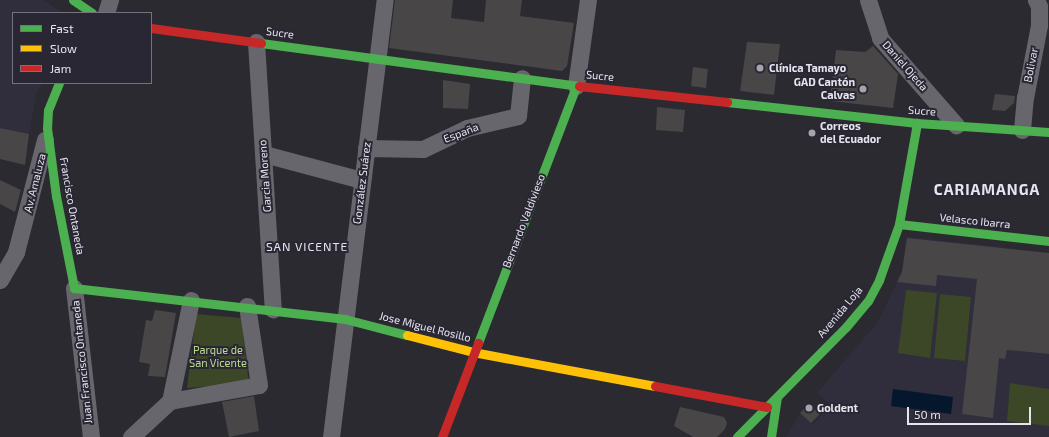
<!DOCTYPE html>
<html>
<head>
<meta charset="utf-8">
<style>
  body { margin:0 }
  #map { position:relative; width:1049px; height:437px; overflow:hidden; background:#2b2a31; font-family:"Exo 2",sans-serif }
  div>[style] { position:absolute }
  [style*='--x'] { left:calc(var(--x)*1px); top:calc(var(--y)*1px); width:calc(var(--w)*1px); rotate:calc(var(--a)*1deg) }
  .education>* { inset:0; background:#302d3d }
  .green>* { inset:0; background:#3b4727 }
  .water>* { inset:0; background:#04172d }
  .building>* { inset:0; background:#494648 }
  .street>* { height:17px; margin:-8.5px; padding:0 8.5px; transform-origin:8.5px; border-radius:8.5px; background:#67666c }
  .fast>* { height:9px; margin:-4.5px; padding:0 4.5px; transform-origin:4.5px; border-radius:4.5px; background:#4caf50 }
  .slow>* { height:9px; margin:-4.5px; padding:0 4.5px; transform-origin:4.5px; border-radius:4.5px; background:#ffc107 }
  .jam>* { height:9px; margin:-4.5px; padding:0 4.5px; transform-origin:4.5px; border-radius:4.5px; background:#c62828 }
  .dots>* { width:11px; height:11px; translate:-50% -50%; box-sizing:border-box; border:2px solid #2a2734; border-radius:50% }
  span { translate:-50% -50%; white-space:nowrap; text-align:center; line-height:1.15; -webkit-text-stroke:4px #2a2734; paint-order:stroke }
  .street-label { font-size:11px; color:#e6e4ed }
  .poi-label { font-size:11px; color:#e6e4ed; font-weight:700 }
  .left { translate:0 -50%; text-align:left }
  .right { translate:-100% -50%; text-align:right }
  .park-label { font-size:11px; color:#bcdb91 }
  .neighbourhood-label { font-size:12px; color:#e6e4ed; letter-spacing:1px }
  .district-label { font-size:15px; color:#e6e4ed; font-weight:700; letter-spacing:1px }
  .legend { position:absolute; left:12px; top:12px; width:140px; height:72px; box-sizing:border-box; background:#2a2734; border:1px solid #75737e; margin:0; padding:5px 7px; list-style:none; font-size:12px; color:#e6e4ed }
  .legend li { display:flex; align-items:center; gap:8px; height:20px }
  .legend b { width:20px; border:1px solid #75737e }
  .scale { position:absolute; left:907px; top:407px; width:124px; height:18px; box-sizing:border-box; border:2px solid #e6e4ed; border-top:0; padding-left:5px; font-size:12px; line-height:14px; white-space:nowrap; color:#e6e4ed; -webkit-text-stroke:3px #2a2734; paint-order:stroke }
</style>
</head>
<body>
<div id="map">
  <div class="education">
    <div style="clip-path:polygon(0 0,44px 0,63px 13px,13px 13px,13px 83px,43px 83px,36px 94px,29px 134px,0 128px)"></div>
    <div style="clip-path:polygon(906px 237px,1003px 247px,991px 340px,1007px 350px,1049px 354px,1049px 437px,786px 437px,800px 413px,813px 424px,831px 405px,817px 393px,877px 323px,902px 272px)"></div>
  </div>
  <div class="green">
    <div style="clip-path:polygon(906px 290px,937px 293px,930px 358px,898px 353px)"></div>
    <div style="clip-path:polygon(940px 294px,971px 297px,965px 361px,934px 358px)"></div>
    <div style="clip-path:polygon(196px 314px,241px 318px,249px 383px,187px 388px)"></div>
    <div style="clip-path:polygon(1010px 383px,1049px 389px,1049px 426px,1007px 421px)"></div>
  </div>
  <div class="water">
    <div style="clip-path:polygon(893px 389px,953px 397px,951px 414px,891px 406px)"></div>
  </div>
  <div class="building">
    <div style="clip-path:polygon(395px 0,453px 0,451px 18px,484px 22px,486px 0,522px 0,520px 16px,574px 23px,567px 66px,562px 71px,389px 48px)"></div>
    <div style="clip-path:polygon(747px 42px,780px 44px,774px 95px,740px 91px)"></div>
    <div style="clip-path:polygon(873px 46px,898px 74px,893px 108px,830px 101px,836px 50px,865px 52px)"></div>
    <div style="clip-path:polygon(693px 67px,708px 69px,706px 88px,691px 86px)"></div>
    <div style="clip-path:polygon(443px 80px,470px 84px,468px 109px,443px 108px)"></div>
    <div style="clip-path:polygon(995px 94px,1015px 96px,1014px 103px,1005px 111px,992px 110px)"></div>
    <div style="clip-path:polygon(657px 107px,685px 110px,683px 132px,656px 130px)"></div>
    <div style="clip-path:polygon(0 128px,29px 134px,25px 165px,0 159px)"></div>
    <div style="clip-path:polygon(0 180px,21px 190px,15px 212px,0 204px)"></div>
    <div style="clip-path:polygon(907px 238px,1049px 253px,1049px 354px,1007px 350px,1005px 359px,999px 358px,993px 418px,962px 414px,977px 279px,937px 275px,936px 286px,897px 282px,902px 272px)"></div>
    <div style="clip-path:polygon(155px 310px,176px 313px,165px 377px,148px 376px,150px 364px,139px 362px,146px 320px,152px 321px)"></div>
    <div style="clip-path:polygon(254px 396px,259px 431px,229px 437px,222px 402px)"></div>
    <div style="clip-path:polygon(808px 404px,820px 414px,811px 423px,800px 413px)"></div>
    <div style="clip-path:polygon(680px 407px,724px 417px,727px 423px,725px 429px,717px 437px,693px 437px,674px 426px)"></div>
  </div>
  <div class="street">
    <div style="--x:868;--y:0;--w:40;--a:72"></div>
    <div style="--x:880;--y:38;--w:116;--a:48.9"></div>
    <div style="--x:106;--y:13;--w:14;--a:-73"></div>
    <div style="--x:256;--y:42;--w:268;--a:86.4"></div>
    <div style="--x:576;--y:86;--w:87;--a:-82.1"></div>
    <div style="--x:1022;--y:130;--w:32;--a:-85"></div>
    <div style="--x:1025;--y:98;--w:74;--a:-79.1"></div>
    <div style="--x:1039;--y:25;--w:19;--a:-90"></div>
    <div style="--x:1039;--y:6;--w:7;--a:-117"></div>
    <div style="--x:366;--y:148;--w:57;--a:1"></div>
    <div style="--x:423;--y:149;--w:49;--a:-25.5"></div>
    <div style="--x:467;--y:128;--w:52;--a:-13.2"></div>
    <div style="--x:518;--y:116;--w:38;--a:-84"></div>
    <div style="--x:264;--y:154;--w:101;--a:14.9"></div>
    <div style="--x:0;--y:280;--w:32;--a:-60"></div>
    <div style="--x:16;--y:252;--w:116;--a:-75.5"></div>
    <div style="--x:74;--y:288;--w:150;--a:83.5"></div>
    <div style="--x:191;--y:300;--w:103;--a:101.7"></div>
    <div style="--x:170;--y:401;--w:90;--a:-10.2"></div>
    <div style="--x:259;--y:385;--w:80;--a:-98.6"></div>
    <div style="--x:131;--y:437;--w:53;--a:-42.7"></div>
    <div style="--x:331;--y:437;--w:440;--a:-83"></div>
  </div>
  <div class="fast">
    <div style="--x:73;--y:0;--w:23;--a:34"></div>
    <div style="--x:261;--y:43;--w:321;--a:7.7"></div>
    <div style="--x:59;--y:83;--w:29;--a:112"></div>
    <div style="--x:48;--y:110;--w:18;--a:93"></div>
    <div style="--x:47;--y:128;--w:69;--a:82.5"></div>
    <div style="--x:56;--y:196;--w:94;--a:78.9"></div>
    <div style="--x:74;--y:288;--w:273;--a:6.5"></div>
    <div style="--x:345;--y:319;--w:64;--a:14.5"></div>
    <div style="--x:727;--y:102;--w:191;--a:6.3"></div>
    <div style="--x:899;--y:224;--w:151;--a:6.5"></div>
    <div style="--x:478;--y:343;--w:275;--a:-69.1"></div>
    <div style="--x:737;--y:437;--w:155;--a:-45.3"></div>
    <div style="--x:846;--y:327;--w:34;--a:-50"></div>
    <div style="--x:868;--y:301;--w:24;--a:-62"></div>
    <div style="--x:879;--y:280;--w:59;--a:-70.3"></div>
    <div style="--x:899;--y:224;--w:103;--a:-79.9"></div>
    <div style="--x:917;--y:123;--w:132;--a:3.9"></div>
    <div style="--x:771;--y:437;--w:40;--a:-81.5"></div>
  </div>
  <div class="slow">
    <div style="--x:407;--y:335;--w:68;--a:14.4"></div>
    <div style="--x:473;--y:352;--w:185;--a:10.6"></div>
  </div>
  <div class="jam">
    <div style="--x:151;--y:28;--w:111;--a:7.8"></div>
    <div style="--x:579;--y:86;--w:149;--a:6.2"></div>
    <div style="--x:655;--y:386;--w:114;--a:10.6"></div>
    <div style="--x:442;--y:437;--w:101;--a:-69"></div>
  </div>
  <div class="dots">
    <div style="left:760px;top:68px;background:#a5a3ab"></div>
    <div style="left:863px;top:89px;background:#a5a3ab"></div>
    <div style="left:812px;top:133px;background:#a5a3ab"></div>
    <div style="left:809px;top:408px;background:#a5a3ab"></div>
  </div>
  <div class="street-label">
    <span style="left:280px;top:33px;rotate:8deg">Sucre</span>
    <span style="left:1031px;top:65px;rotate:-79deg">Bolivar</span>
    <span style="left:905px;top:66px;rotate:49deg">Daniel Ojeda</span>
    <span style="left:600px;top:76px;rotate:6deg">Sucre</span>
    <span style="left:922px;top:111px;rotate:4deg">Sucre</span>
    <span style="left:461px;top:133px;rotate:-21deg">España</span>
    <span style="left:265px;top:176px;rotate:-94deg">Garcia Moreno</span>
    <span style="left:35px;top:183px;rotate:-76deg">Av. Amaluza</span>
    <span style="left:362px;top:183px;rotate:-83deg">González Suárez</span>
    <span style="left:72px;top:206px;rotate:80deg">Francisco Ontaneda</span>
    <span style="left:524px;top:221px;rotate:-69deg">Bernardo Valdivieso</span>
    <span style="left:975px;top:221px;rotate:6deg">Velasco Ibarra</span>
    <span style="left:840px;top:312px;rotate:-50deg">Avenida Loja</span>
    <span style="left:425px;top:327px;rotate:14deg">Jose Miguel Rosillo</span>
    <span style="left:82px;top:362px;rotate:-96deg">Juan Francisco Ontaneda</span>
  </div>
  <div class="poi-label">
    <span class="left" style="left:769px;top:68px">Clínica Tamayo</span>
    <span class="right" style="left:855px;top:89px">GAD Cantón<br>Calvas</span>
    <span class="left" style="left:820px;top:133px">Correos<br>del Ecuador</span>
    <span class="left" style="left:817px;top:408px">Goldent</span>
  </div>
  <div class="park-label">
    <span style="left:218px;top:357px">Parque de<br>San Vicente</span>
  </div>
  <div class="neighbourhood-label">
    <span style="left:307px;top:247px">SAN VICENTE</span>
  </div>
  <div class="district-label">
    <span style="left:987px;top:190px">CARIAMANGA</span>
  </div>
  <ul class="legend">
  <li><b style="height:5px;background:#4caf50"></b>Fast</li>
  <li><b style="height:5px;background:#ffc107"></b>Slow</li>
  <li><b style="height:5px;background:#c62828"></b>Jam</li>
  </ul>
  <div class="scale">50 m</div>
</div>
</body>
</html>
